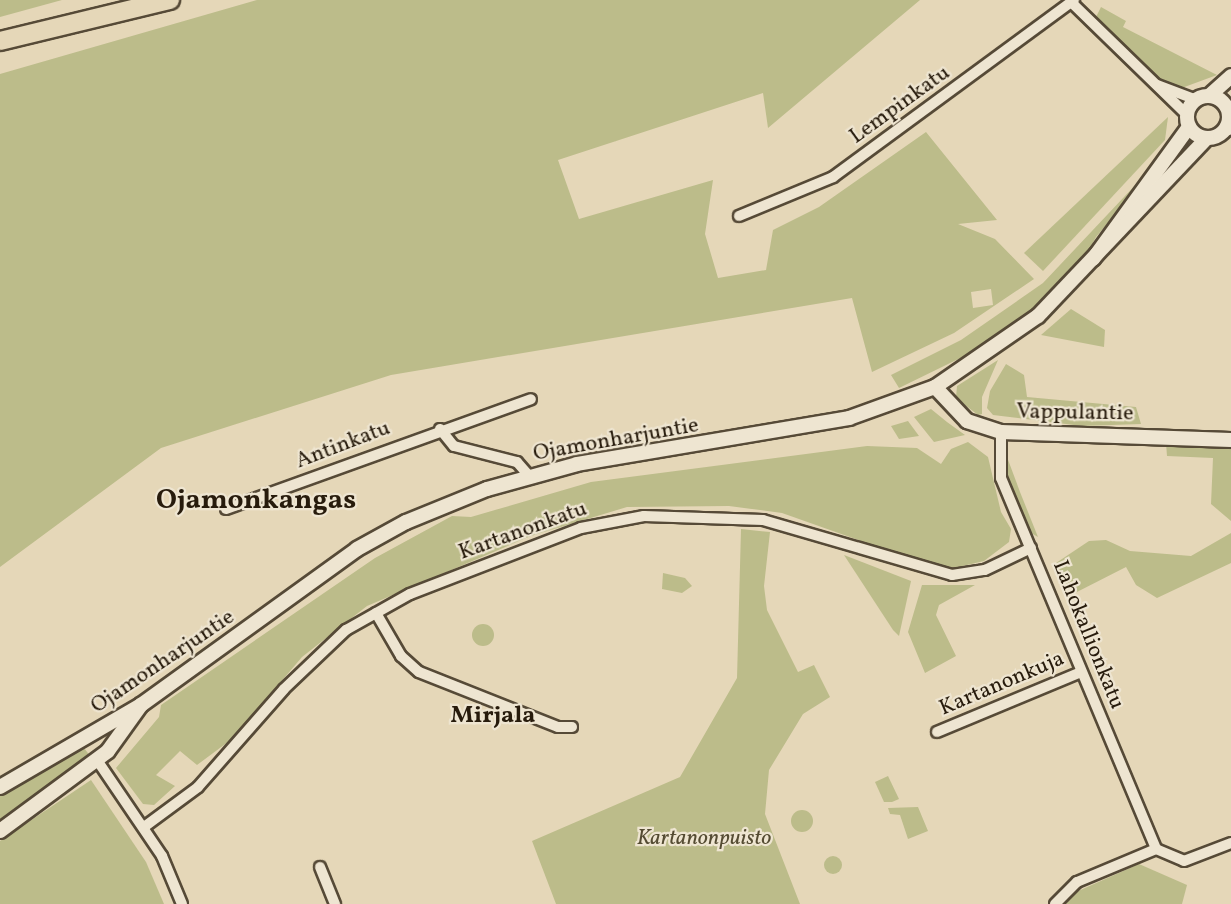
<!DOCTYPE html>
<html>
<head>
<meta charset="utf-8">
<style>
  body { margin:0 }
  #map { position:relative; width:1231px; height:904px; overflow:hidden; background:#e5d7b8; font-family:Vollkorn,serif }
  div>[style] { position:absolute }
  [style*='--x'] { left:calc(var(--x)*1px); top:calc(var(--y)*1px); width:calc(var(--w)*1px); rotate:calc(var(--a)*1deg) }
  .green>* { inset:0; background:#bcbc8a }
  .round { border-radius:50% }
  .roads { filter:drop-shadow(2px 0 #564a37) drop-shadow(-2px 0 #564a37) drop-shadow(0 2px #564a37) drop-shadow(0 -2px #564a37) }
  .street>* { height:10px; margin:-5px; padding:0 5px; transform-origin:5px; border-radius:5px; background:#eee5d1 }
  .secondary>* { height:14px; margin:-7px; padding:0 7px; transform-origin:7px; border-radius:7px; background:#eee5d1 }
  .secondary>.ring { margin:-7px; padding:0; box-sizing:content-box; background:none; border:14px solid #eee5d1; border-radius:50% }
  .highway>* { height:18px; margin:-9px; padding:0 9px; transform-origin:9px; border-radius:9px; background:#e5d7b8 }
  span { translate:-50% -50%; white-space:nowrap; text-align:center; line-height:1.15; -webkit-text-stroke:4.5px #eee5d1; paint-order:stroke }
  .street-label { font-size:22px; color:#271b0c }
  .park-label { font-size:22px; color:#544b32; font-style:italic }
  .neighbourhood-label { font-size:24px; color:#271b0c; font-weight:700 }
  .district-label { font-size:28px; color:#271b0c; font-weight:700 }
</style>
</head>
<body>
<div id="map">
  <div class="green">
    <div style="clip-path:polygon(0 0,62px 0,0 17px)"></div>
    <div style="clip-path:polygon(evenodd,257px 0,920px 0,768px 128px,763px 93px,558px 160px,579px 219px,713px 180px,705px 234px,718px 278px,766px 270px,773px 230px,819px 207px,926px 132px,997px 220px,958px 224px,995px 239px,1034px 279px,954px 333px,872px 372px,852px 298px,391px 375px,161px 448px,0 567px,0 74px,257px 0,991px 289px,993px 305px,973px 308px,971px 292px,991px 289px)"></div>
    <div style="clip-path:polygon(1101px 7px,1126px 21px,1123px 27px,1217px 75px,1179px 89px,1156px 79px,1096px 17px)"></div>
    <div style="clip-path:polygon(1168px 117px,1165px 140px,1043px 271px,1024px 253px)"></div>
    <div style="clip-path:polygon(1173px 145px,1096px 237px,1084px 259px,1034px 312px,989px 344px,899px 388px,891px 375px,961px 340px,1043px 283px)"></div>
    <div style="clip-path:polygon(1071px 309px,1105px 330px,1104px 347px,1041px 335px)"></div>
    <div style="clip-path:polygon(998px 360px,982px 397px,982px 414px,978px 415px,956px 398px,957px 386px)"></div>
    <div style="clip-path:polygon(1006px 364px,1024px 375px,1027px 397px,1136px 407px,1141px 424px,1082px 426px,993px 415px,987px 408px,990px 391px)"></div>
    <div style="clip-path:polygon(931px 409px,947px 422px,965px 435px,934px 442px,914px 417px)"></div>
    <div style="clip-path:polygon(908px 421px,919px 436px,899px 439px,891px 426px)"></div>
    <div style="clip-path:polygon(968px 442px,988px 457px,1001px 512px,1011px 529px,1009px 542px,984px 561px,954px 568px,929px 565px,782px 513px,729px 506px,627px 507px,531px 536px,367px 606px,302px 657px,232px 739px,197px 765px,180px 751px,156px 775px,175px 786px,154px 805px,143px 804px,116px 768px,159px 717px,161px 705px,375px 558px,452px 516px,471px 517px,591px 482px,867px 446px,917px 448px,941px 464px,951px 449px)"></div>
    <div style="clip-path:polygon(1166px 443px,1231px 447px,1231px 521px,1211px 504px,1213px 458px,1167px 456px)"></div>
    <div style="clip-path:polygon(1007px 457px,1020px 492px,1038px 537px,1031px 533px,1008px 476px)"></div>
    <div style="clip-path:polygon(741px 529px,770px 532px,764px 586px,767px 610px,798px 672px,814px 665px,830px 697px,803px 714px,769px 770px,765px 814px,800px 904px,556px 904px,532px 841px,680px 777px,737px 678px)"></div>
    <div style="clip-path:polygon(1231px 533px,1231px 563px,1157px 598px,1136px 585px,1126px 567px,1071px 595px,1056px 563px,1089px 541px,1106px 540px,1130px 551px,1191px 556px)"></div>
    <div style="clip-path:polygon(844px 555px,911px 581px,899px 636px,893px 630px)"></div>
    <div style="clip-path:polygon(663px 573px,685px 578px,692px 586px,682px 593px,662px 589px)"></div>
    <div style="clip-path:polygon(922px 585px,975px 585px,939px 605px,936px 615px,956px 656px,925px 673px,908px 632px)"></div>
    <div class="round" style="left:472px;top:624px;width:22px;height:22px"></div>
    <div style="clip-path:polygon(84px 748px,91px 757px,0 826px,0 795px)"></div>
    <div style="clip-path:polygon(888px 776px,899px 799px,892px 802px,884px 802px,875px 782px)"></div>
    <div style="clip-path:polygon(91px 780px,146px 862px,164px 904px,0 904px,0 841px)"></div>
    <div style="clip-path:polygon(918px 807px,928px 831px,908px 839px,900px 815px,890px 814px,888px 808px)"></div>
    <div class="round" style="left:791px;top:810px;width:22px;height:22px"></div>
    <div class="round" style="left:824px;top:856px;width:18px;height:18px"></div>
    <div style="clip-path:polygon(1139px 864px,1187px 885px,1182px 904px,1066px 904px,1076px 892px)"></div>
  </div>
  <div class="roads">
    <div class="street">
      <div style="--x:1071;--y:2;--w:162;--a:44.2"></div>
      <div style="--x:1157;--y:85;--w:43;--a:20.6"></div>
      <div style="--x:1228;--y:111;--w:4;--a:34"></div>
      <div style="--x:1224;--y:132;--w:8;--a:-23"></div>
      <div style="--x:739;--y:216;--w:102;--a:-22.5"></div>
      <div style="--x:833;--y:177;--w:299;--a:-36.3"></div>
      <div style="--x:440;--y:429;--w:22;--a:51"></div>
      <div style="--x:454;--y:446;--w:65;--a:14.3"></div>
      <div style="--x:517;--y:462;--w:18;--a:49"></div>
      <div style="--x:1001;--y:432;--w:46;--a:90"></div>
      <div style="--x:1001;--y:478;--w:402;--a:67.3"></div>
      <div style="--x:1156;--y:849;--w:30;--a:23"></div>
      <div style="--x:1184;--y:861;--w:50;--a:-21"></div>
      <div style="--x:226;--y:509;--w:324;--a:-19.8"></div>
      <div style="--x:376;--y:613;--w:50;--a:59.8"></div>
      <div style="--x:401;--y:656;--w:24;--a:42"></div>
      <div style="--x:419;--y:672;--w:149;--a:21.6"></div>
      <div style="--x:558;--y:727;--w:14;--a:0"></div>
      <div style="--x:937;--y:732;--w:156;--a:-22.6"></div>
      <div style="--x:97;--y:760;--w:116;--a:55.9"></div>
      <div style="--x:162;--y:856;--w:52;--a:67.4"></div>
      <div style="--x:144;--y:827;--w:67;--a:-36.5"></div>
      <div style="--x:198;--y:787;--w:130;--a:-48.7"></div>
      <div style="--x:284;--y:689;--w:86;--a:-43.6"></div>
      <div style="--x:346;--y:630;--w:73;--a:-29.4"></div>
      <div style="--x:410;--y:594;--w:183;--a:-21.1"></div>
      <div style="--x:581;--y:528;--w:64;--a:-10.8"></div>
      <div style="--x:644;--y:516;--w:119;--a:1.9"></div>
      <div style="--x:763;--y:520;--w:197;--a:16.2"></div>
      <div style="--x:952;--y:575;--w:33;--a:-9"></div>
      <div style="--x:985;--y:570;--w:51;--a:-25.6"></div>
      <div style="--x:320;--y:867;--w:40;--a:68"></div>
      <div style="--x:1055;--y:904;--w:31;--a:-45"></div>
      <div style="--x:1077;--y:882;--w:86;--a:-22.7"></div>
    </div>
    <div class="secondary">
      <div style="--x:1209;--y:96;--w:30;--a:-42"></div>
      <div class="ring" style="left:1187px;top:96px;width:28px;height:28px"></div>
      <div style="--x:1093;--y:259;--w:163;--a:-54"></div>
      <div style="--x:935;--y:387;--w:47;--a:46.7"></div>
      <div style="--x:967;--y:421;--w:36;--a:18"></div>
      <div style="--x:1001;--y:432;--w:230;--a:2"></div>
      <div style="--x:0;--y:787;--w:163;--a:-30.2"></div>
      <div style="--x:141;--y:705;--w:266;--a:-35.8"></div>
      <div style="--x:357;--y:549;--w:56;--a:-28.9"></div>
      <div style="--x:406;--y:522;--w:87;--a:-22.2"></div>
      <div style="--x:487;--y:489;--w:93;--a:-15.5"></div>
      <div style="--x:577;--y:464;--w:276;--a:-9.6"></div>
      <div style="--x:849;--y:418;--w:91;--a:-19.8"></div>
      <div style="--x:935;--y:387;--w:125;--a:-34.6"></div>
      <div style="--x:1038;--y:316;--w:245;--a:-46.5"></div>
      <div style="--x:0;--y:831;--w:134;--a:-36.5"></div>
      <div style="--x:108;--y:751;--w:57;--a:-54.3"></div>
    </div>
    <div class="highway">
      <div style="--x:0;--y:41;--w:175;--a:-13.6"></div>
    </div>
  </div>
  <div class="street-label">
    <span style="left:900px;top:105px;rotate:-36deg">Lempinkatu</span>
    <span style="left:1075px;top:413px;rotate:1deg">Vappulantie</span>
    <span style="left:616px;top:440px;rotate:-10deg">Ojamonharjuntie</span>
    <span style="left:343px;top:445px;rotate:-21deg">Antinkatu</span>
    <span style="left:523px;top:531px;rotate:-20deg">Kartanonkatu</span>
    <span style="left:1088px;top:635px;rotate:68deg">Lahokallionkatu</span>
    <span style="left:163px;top:662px;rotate:-34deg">Ojamonharjuntie</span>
    <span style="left:1002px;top:684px;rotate:-23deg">Kartanonkuja</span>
  </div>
  <div class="park-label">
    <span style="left:704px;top:839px">Kartanonpuisto</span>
  </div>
  <div class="neighbourhood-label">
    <span style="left:493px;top:717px">Mirjala</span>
  </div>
  <div class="district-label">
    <span style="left:256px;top:501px">Ojamonkangas</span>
  </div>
</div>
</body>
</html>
